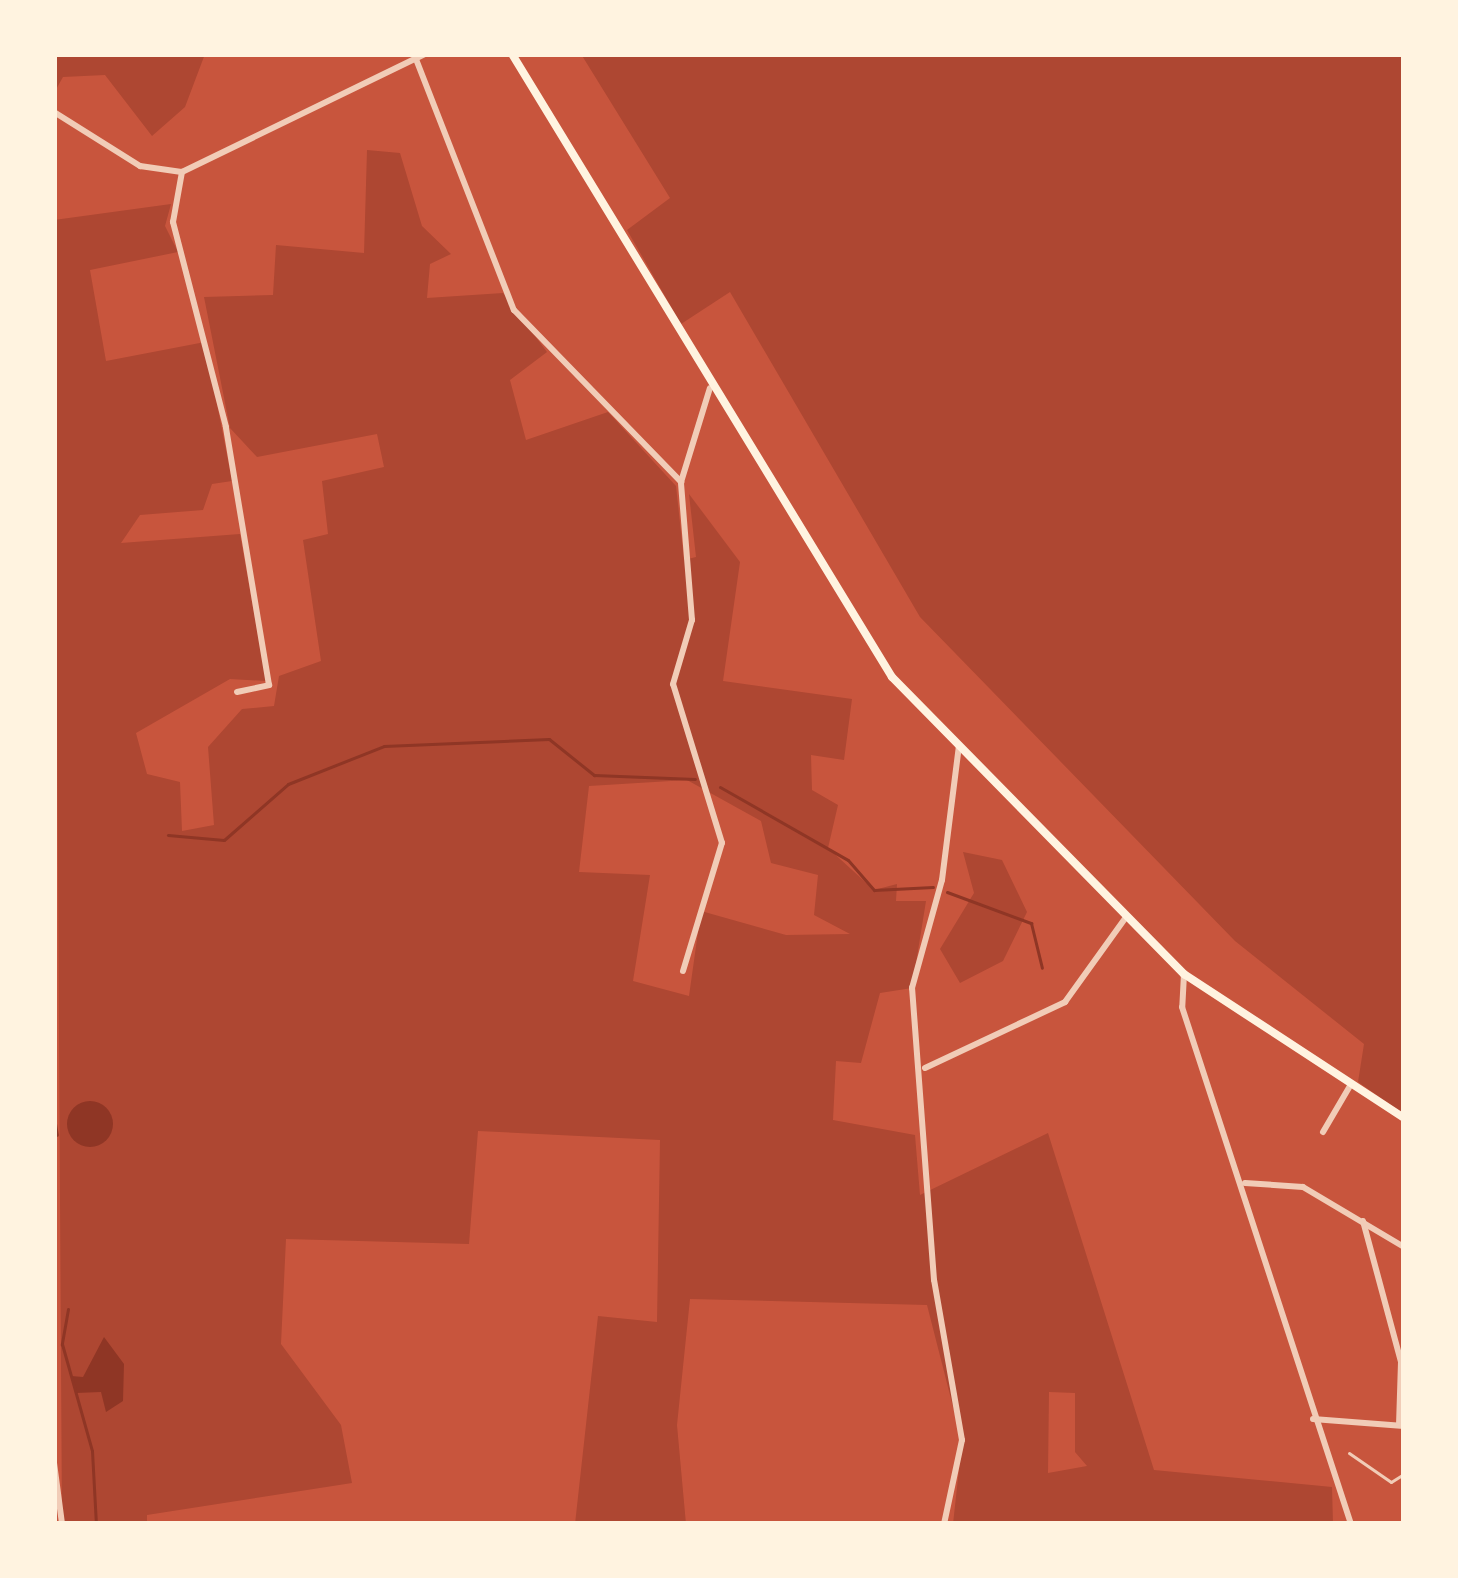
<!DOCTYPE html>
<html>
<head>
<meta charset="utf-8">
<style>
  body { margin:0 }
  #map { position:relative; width:1458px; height:1578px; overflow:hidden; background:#c8553d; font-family:"Golos Text",sans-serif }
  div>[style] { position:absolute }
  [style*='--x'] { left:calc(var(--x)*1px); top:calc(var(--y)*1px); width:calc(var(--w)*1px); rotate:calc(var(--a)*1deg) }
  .green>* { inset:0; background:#ae4732 }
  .water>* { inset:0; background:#8f3625 }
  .round { border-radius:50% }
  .stream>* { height:3px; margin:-1.5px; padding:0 1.5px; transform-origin:1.5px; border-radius:1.5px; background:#8f3625 }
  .service>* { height:3px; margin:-1.5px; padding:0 1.5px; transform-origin:1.5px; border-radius:1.5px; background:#f1ccb7 }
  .minor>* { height:6px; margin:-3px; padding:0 3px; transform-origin:3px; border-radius:3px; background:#f1ccb7 }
  .tertiary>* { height:6px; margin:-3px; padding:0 3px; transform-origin:3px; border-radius:3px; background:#f1ccb7 }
  .secondary>* { height:8px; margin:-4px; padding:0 4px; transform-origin:4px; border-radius:4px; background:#fff3e0 }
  span { translate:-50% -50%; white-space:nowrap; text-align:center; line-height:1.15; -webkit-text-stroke:12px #fff3e0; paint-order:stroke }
  .frame { position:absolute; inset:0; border:57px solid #fff3e0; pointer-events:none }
</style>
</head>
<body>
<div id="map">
  <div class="green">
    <div style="clip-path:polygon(54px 54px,205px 54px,185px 107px,152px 136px,105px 75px,63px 77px,54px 93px)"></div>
    <div style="clip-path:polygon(581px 54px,1404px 54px,1404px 1114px,1358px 1082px,1364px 1044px,1235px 941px,920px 617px,730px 292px,681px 324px,627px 230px,670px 198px)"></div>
    <div style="clip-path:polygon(evenodd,367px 150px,400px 153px,422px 226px,451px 254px,430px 264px,427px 298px,503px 293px,547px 352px,510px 380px,526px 440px,608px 412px,676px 486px,684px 560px,696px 557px,689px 494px,740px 562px,723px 681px,852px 699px,844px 760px,811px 755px,812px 790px,838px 805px,828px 848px,874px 890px,897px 884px,896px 901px,926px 901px,912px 988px,880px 993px,861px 1063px,836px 1061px,833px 1120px,915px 1135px,920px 1195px,1048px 1133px,1154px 1470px,1332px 1487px,1333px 1524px,953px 1524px,962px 1442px,927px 1305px,690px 1299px,677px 1425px,686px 1524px,575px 1524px,598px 1316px,657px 1322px,660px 1140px,478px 1131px,469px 1244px,286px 1239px,281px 1344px,341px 1425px,352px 1483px,147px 1515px,147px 1524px,62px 1524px,54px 220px,171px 204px,165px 226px,178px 252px,90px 270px,106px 361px,205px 342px,232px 481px,212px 484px,203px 510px,140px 515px,121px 543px,240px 534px,266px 681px,230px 679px,136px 733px,147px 774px,180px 782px,182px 831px,214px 825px,208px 747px,242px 709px,274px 706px,279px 676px,321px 661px,303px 540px,328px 534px,322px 481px,384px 467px,377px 434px,257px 457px,230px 428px,204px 297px,273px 295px,276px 245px,364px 253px,367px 150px,687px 780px,761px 821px,771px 863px,818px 875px,814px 915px,850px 934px,786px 935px,701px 911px,689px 996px,633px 981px,650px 875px,579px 872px,589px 786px,687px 780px,367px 150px,1049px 1392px,1075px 1393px,1075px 1452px,1087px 1466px,1048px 1473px,1049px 1392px)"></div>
    <div style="clip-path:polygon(963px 852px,1002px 860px,1027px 912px,1003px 961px,960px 983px,940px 949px,974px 893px)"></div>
  </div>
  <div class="water">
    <div class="round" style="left:67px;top:1101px;width:46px;height:46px"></div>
    <div style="clip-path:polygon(104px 1337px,124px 1364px,123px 1401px,106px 1412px,101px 1392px,76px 1393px,71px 1376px,83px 1377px)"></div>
  </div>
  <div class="stream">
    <div style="--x:720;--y:787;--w:147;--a:29.7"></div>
    <div style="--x:848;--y:860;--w:40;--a:49"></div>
    <div style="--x:874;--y:890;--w:59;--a:-2.9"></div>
    <div style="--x:168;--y:835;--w:56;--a:5.1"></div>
    <div style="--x:224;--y:840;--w:85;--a:-41.2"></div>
    <div style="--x:288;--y:784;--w:103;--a:-21.6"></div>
    <div style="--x:384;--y:746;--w:165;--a:-2.4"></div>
    <div style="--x:549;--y:739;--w:58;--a:38.7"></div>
    <div style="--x:594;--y:775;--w:101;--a:2.3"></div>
    <div style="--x:947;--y:892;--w:90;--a:20.3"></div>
    <div style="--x:1031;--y:923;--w:46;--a:76.3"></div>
    <div style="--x:54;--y:1117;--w:18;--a:81"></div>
    <div style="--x:68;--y:1309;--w:36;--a:100"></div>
    <div style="--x:62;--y:1344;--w:111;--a:74.3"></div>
    <div style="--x:92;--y:1451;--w:73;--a:86.9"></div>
  </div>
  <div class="service">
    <div style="--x:1349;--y:1453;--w:51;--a:34.6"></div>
    <div style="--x:1391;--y:1482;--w:15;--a:-32"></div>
  </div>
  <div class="minor">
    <div style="--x:414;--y:54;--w:275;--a:68.7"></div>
    <div style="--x:514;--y:310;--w:240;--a:45.8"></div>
    <div style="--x:54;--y:112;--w:102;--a:32.1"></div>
    <div style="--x:140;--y:166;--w:42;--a:8.1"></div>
    <div style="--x:237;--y:692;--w:33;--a:-12"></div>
    <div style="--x:269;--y:685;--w:262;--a:-99.5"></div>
    <div style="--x:226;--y:427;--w:212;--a:-104.5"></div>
    <div style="--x:173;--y:222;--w:51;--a:-79.8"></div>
    <div style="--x:182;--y:172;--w:270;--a:-25.9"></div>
    <div style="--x:683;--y:971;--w:134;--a:-73.1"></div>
    <div style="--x:722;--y:843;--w:166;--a:-107.1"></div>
    <div style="--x:673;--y:684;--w:67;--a:-73.5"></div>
    <div style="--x:692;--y:620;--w:138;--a:-94.6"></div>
    <div style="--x:681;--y:482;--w:98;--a:-72.9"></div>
    <div style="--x:1184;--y:974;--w:33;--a:93"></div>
    <div style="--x:1182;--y:1007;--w:544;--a:71.9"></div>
    <div style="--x:925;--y:1068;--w:155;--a:-25.2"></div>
    <div style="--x:1065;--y:1002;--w:105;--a:-54.3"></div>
    <div style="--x:1323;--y:1132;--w:56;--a:-59.7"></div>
    <div style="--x:1245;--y:1183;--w:58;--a:3.9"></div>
    <div style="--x:1303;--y:1187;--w:117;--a:30.7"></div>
    <div style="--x:1363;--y:1221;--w:146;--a:74.9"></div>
    <div style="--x:1401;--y:1362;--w:63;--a:91.8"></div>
    <div style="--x:1313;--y:1419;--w:91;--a:4.4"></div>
    <div style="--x:944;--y:1524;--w:86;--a:-77.9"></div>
    <div style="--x:962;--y:1440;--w:162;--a:-99.9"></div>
    <div style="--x:934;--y:1280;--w:293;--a:-94.3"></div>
    <div style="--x:912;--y:988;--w:112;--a:-74.5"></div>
    <div style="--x:942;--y:880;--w:136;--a:-82.8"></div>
  </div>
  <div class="tertiary">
    <div style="--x:54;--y:1463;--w:62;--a:82.5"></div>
  </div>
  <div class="secondary">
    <div style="--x:512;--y:54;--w:730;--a:58.62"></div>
    <div style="--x:892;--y:677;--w:417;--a:45.5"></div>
    <div style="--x:1184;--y:974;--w:263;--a:33.2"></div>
  </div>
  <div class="frame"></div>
</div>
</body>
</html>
